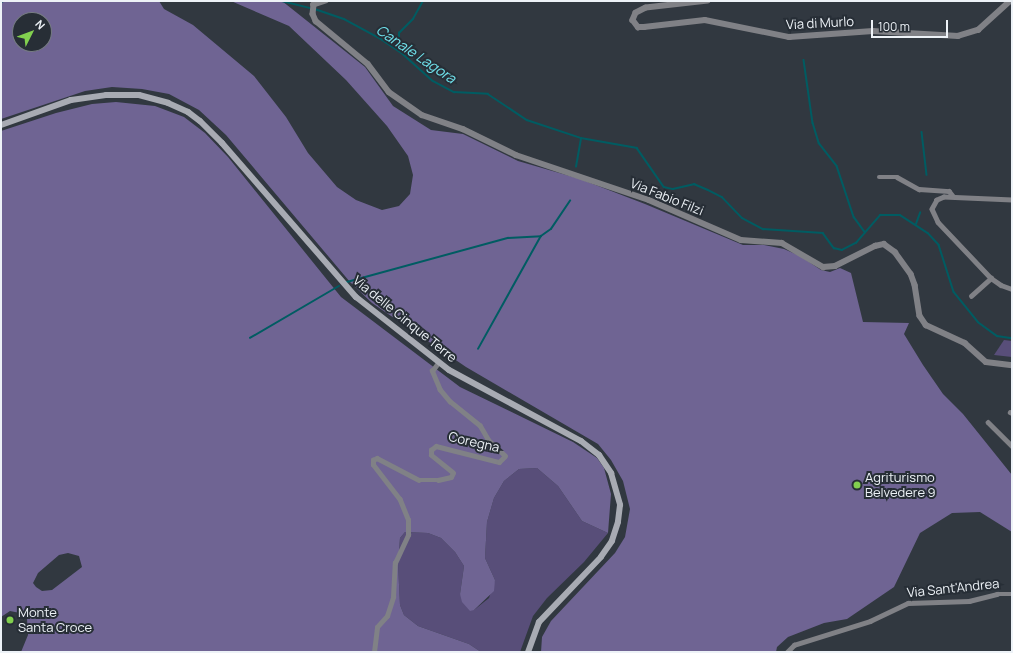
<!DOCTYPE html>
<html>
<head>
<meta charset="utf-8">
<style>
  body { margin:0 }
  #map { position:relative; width:1013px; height:653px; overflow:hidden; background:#313840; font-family:Manrope,sans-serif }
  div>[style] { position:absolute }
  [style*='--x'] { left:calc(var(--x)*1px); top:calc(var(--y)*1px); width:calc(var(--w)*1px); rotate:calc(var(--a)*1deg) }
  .green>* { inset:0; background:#584e79 }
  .forest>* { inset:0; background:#6f6493 }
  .stream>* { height:1.5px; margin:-0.75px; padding:0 0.75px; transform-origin:0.75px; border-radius:0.75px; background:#005c62 }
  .minor>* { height:4.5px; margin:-2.25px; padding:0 2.25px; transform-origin:2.25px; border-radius:2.25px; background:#808186 }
  .tertiary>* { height:5.5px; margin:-2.75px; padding:0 2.75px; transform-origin:2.75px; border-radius:2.75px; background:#808186 }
  .secondary>* { height:6px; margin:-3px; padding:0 3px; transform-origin:3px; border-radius:3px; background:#a8abb3 }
  .dots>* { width:11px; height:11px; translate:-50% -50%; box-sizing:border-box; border:2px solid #272e36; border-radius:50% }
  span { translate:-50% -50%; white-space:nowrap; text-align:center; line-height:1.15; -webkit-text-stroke:4px #272e36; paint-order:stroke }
  .street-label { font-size:13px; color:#edf2f7 }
  .poi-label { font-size:13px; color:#edf2f7 }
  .left { translate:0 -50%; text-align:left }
  .water-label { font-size:14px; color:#6fe0ea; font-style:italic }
  .frame { position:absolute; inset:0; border:2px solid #edf2f7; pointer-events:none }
  .north { position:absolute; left:12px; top:12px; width:40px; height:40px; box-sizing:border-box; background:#272e36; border:1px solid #767c83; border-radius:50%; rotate:48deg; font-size:11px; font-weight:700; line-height:16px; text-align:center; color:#edf2f7 }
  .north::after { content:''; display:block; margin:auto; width:14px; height:18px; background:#82d04f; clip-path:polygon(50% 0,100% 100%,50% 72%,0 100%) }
  .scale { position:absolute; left:871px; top:20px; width:77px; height:18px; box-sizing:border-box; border:2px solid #edf2f7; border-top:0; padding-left:5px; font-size:12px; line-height:14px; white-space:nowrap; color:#edf2f7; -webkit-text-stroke:3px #272e36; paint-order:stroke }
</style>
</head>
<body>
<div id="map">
  <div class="green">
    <div style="clip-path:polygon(1004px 340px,1012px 341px,1012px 357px,994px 355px)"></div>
    <div style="clip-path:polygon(537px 468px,558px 486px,582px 521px,608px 533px,584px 562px,547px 598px,533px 616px,520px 652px,481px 652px,469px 644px,418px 626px,404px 615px,400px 605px,398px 564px,400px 538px,405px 532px,428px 533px,441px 538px,455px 552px,464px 566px,460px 594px,474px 610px,489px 598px,495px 580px,485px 558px,487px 522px,494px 498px,504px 481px,519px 469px)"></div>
  </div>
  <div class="forest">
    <div style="clip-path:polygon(evenodd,1px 1px,159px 1px,164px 9px,193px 25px,254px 76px,286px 117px,308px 153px,337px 187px,356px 200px,382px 210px,399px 206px,410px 194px,413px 175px,408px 156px,387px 126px,346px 80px,289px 26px,231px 1px,282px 1px,365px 67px,393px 106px,431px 130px,463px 134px,518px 161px,580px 179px,645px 204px,743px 245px,764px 245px,784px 249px,800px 256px,821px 270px,830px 272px,840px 268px,851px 273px,863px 322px,909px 323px,904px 334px,923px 365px,943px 394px,963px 414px,1012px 475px,1012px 532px,980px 512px,952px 513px,920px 533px,894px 587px,847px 619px,824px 623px,788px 637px,777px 647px,776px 652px,541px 652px,542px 637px,551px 621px,615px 553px,625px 537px,630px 509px,623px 481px,611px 460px,598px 444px,466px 367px,372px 303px,350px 282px,226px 135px,199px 110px,169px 94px,142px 89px,112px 87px,85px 91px,1px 119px,1px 1px,20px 20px,44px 20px,44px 44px,20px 44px,20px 20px)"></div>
    <div style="clip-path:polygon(evenodd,116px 102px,155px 106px,184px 117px,205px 133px,228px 157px,341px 297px,460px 387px,573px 442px,597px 458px,604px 468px,611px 494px,608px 533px,582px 521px,558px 486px,537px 468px,519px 469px,504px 481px,494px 498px,487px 522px,485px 558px,495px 580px,494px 591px,474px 610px,470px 611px,462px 602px,460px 594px,464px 566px,455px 552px,441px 538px,428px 533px,405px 532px,400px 538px,398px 564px,400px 605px,404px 615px,418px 626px,469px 644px,481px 652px,21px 652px,28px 635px,27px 619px,20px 613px,10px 611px,1px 617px,1px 131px,56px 113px,92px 104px,116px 102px,68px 553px,79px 556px,82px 567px,52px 590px,42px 591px,36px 587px,33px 583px,38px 573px,59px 555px,68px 553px)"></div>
  </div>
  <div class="stream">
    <div style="--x:282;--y:1;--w:30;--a:14"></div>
    <div style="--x:1;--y:2;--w:3;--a:-18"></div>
    <div style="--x:315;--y:9;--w:31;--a:19"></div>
    <div style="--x:344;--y:19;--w:42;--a:28.4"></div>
    <div style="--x:381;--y:39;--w:27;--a:34"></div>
    <div style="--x:403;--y:54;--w:40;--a:42"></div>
    <div style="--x:433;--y:81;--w:24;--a:28"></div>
    <div style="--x:454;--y:92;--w:34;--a:3"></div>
    <div style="--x:488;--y:94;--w:47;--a:33.7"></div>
    <div style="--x:527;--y:120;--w:57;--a:18.4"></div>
    <div style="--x:581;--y:138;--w:57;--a:10.1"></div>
    <div style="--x:637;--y:148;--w:47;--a:55.3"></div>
    <div style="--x:664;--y:187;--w:9;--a:13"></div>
    <div style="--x:673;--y:189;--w:22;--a:-13"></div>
    <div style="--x:694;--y:184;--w:15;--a:23"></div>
    <div style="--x:708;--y:190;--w:16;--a:27"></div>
    <div style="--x:722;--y:197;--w:29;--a:46"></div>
    <div style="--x:742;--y:218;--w:24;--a:28"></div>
    <div style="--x:763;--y:229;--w:60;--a:3.8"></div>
    <div style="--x:823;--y:233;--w:19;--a:54"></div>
    <div style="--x:834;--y:248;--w:8;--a:14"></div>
    <div style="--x:842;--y:250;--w:16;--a:-27"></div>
    <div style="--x:856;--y:243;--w:37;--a:-49"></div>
    <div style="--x:880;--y:215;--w:20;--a:0"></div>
    <div style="--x:900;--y:215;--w:33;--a:33"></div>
    <div style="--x:928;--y:233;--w:16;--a:47"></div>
    <div style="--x:939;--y:245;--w:49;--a:72.3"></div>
    <div style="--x:954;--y:292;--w:38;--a:51"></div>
    <div style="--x:978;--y:322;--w:24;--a:36"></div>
    <div style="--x:997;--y:336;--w:15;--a:8"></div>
    <div style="--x:399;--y:50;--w:17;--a:-90"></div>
    <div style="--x:399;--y:33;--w:20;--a:-45"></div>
    <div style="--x:413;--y:19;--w:21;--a:-61"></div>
    <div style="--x:804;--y:60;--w:64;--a:81.9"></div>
    <div style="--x:813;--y:123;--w:21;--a:73"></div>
    <div style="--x:819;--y:143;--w:29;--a:52"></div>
    <div style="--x:837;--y:166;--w:54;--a:71.6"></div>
    <div style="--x:854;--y:217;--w:19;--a:54"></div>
    <div style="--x:922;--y:132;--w:43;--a:83.4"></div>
    <div style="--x:576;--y:167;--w:29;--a:-80"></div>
    <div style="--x:916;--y:224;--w:12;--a:-70"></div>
    <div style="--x:347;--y:282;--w:167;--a:-15.3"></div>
    <div style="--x:508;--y:238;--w:33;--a:-3"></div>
    <div style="--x:250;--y:338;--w:103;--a:-30.3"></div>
    <div style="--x:478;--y:349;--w:129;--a:-60.9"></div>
    <div style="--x:541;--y:236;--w:12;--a:-35"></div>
    <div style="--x:551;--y:229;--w:34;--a:-56"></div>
    <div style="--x:776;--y:652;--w:6;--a:0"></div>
  </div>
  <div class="minor">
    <div style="--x:879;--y:177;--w:18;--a:0"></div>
    <div style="--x:897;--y:177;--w:25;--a:29"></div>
    <div style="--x:919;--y:189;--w:30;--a:4"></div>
    <div style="--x:949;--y:191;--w:6;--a:51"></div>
    <div style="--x:1012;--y:200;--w:68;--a:-177.5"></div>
    <div style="--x:944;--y:197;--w:8;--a:157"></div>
    <div style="--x:937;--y:200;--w:10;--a:119"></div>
    <div style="--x:932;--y:209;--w:14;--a:65"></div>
    <div style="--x:938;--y:222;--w:77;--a:46.6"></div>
    <div style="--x:991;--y:278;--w:12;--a:35"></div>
    <div style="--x:1001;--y:285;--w:12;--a:20"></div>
    <div style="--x:971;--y:296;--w:27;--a:-42"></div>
    <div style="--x:1010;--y:412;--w:2;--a:27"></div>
    <div style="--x:988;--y:422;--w:34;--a:45"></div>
    <div style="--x:374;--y:652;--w:25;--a:-83"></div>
    <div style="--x:377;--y:627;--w:15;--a:-48"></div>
    <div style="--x:387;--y:616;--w:20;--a:-72"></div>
    <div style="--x:393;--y:597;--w:34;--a:-87"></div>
    <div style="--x:395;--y:563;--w:31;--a:-65"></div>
    <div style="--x:408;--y:535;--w:15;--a:-90"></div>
    <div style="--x:408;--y:520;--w:22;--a:-112"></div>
    <div style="--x:400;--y:500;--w:44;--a:-127.6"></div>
    <div style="--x:373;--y:465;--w:5;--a:-90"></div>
    <div style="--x:373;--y:460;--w:4;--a:-27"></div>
    <div style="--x:377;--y:458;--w:47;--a:27.6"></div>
    <div style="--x:419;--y:480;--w:19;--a:0"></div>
    <div style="--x:438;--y:480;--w:13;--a:-13"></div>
    <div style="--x:451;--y:477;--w:4;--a:-63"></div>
    <div style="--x:453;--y:473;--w:28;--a:-141"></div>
    <div style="--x:431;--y:455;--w:5;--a:-90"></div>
    <div style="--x:431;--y:450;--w:6;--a:-39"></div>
    <div style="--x:436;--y:446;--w:65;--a:14.3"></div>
    <div style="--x:499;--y:462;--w:8;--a:-45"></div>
    <div style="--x:505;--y:456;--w:23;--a:-137"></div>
    <div style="--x:488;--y:440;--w:16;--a:-120"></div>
    <div style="--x:480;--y:426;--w:38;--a:-141"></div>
    <div style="--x:450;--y:402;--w:16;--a:-130"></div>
    <div style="--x:440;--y:390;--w:21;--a:-113"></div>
    <div style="--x:432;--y:371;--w:10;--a:-53"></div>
    <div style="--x:787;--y:652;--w:10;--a:-45"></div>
    <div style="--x:794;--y:645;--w:80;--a:-17.5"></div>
    <div style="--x:870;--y:621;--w:42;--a:-25.3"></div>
    <div style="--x:908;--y:603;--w:61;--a:-1.9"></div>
    <div style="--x:969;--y:601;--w:29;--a:-14"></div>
    <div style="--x:997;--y:594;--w:15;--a:0"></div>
  </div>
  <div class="tertiary">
    <div style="--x:326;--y:1;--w:13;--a:162"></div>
    <div style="--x:314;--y:5;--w:9;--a:96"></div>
    <div style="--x:313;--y:14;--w:8;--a:67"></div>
    <div style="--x:316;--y:21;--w:67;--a:39.6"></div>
    <div style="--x:368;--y:64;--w:35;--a:53"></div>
    <div style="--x:389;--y:92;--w:40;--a:34.9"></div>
    <div style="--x:422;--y:115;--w:43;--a:18.9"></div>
    <div style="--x:463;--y:129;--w:59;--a:26.1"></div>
    <div style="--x:516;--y:155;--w:140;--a:18.7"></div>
    <div style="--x:649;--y:200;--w:100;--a:23.5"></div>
    <div style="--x:741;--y:240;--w:41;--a:4.2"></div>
    <div style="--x:782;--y:243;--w:48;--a:30.3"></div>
    <div style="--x:823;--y:267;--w:12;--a:-5"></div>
    <div style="--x:835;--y:266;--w:45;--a:-26.6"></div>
    <div style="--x:875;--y:246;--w:9;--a:-13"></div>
    <div style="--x:884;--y:244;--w:14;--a:36"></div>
    <div style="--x:895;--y:252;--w:27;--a:54"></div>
    <div style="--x:911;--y:274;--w:12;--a:70"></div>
    <div style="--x:915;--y:285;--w:31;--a:81"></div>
    <div style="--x:920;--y:316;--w:11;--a:56"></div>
    <div style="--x:926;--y:325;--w:43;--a:24.8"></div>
    <div style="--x:965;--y:343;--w:28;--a:42"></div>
    <div style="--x:986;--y:362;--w:26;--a:7"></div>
    <div style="--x:708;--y:1;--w:62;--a:173.6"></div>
    <div style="--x:646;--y:8;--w:11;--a:153"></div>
    <div style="--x:636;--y:13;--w:8;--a:113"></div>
    <div style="--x:633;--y:20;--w:9;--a:54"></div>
    <div style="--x:638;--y:27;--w:6;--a:0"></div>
    <div style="--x:644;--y:27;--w:61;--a:-6.5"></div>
    <div style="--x:705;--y:20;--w:86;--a:11.4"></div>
    <div style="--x:789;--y:37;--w:84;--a:-4.1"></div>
    <div style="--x:873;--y:31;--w:85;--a:3.4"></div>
    <div style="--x:958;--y:36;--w:21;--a:-17"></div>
    <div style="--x:978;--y:30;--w:43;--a:-42.2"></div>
  </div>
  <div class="secondary">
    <div style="--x:1;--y:125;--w:74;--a:-19.7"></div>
    <div style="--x:71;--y:100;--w:35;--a:-8"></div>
    <div style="--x:106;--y:95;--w:33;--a:0"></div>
    <div style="--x:139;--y:95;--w:30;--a:15"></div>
    <div style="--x:168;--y:103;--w:22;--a:24"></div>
    <div style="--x:188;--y:112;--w:15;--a:37"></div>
    <div style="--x:200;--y:121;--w:31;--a:45"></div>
    <div style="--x:222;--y:143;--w:204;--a:49"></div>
    <div style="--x:356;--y:297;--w:118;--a:38.1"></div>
    <div style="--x:449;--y:370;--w:150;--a:28.3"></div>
    <div style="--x:581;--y:441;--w:23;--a:38"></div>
    <div style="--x:599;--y:455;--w:22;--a:56"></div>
    <div style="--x:611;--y:473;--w:33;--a:74"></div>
    <div style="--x:620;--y:505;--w:17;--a:97"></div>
    <div style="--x:618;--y:522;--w:20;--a:108"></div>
    <div style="--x:612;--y:541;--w:19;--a:125"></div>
    <div style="--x:601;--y:557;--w:90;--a:133.6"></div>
    <div style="--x:539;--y:622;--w:32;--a:110"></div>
  </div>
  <div class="dots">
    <div style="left:857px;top:485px;background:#82d04f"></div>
    <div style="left:10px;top:620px;background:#82d04f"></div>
  </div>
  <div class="street-label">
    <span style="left:820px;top:23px;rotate:-3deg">Via di Murlo</span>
    <span style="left:667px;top:197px;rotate:22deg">Via Fabio Filzi</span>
    <span style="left:405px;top:319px;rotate:39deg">Via delle Cinque Terre</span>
    <span style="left:474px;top:442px;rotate:13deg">Coregna</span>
    <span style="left:953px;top:588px;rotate:-6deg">Via Sant'Andrea</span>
  </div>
  <div class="poi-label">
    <span class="left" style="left:865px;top:485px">Agriturismo<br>Belvedere 9</span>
    <span class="left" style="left:18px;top:620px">Monte<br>Santa Croce</span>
  </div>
  <div class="water-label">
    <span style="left:416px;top:54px;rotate:34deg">Canale Lagora</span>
  </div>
  <div class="frame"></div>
  <div class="north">N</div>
  <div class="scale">100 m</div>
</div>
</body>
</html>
